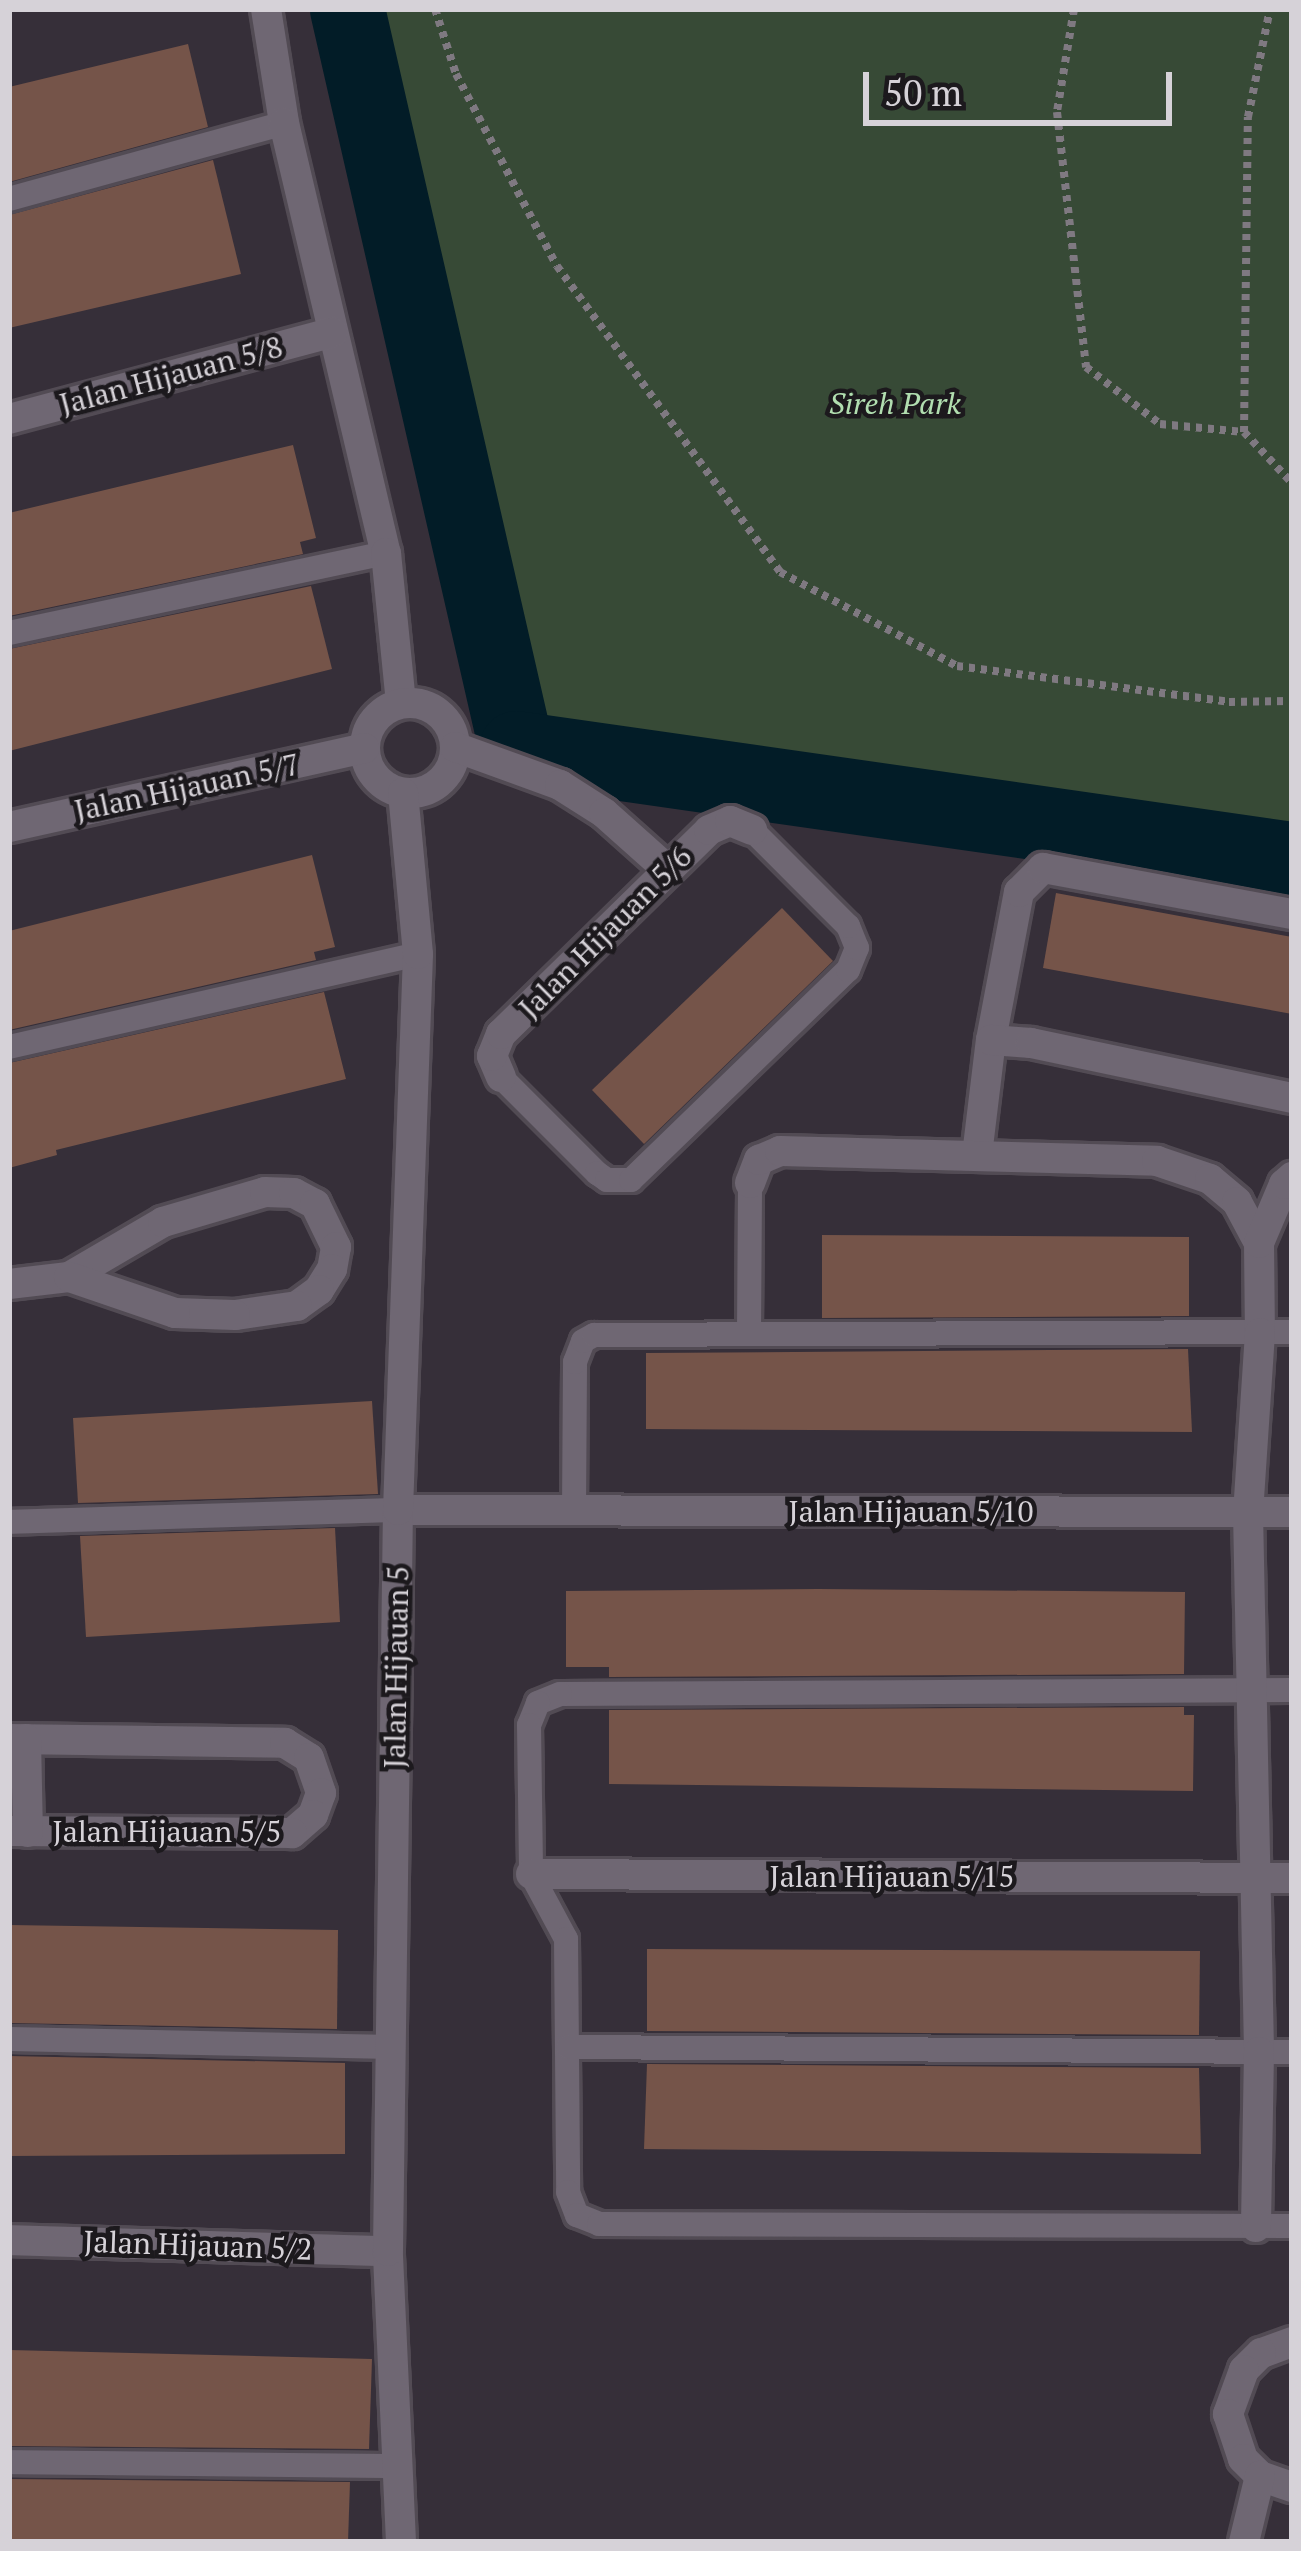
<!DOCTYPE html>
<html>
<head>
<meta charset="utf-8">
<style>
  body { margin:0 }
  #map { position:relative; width:1301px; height:2551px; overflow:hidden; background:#362f39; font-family:"PT Serif",serif }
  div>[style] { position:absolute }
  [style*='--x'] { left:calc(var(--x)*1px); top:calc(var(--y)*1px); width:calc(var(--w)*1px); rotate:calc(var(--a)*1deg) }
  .green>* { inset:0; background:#374a36 }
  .river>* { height:75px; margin:-37.5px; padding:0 37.5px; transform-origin:37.5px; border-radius:37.5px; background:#021c27 }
  .building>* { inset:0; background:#755449 }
  .path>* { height:8px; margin-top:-4px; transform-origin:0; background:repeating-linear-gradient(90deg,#7f7981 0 6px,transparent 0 12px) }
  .roads { filter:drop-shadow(3px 0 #524b54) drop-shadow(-3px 0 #524b54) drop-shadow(0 3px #524b54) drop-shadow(0 -3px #524b54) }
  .lane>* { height:24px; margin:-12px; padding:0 12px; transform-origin:12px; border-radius:12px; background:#6f6773 }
  .street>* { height:30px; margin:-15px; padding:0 15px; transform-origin:15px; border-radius:15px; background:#6f6773 }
  .street>.ring { margin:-15px; padding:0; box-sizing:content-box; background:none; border:30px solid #6f6773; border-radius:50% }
  span { translate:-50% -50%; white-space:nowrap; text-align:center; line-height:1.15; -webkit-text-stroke:9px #1c191d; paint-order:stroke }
  .street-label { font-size:30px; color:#d6d2d8 }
  .park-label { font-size:30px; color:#b1deb0; font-style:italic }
  .frame { position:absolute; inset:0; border:12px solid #d6d2d8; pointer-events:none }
  .scale { position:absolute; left:863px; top:72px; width:309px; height:54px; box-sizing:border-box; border:6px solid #d6d2d8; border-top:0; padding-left:15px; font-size:36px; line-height:42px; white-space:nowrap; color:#d6d2d8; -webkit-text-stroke:9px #1c191d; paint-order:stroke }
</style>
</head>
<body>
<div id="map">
  <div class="green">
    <div style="clip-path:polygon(347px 9px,1292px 9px,1292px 859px,516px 748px)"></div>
  </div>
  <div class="river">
    <div style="--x:347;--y:9;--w:758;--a:77.12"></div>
    <div style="--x:516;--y:748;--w:784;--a:8.14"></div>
  </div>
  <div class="building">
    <div style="clip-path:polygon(188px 44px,208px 127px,9px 182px,9px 87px)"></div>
    <div style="clip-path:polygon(213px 160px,241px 274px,9px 328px,9px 215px)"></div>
    <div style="clip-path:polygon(293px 445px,316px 538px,300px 542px,303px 554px,9px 616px,9px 513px)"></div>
    <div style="clip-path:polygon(311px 586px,332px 669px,9px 751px,9px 649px)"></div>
    <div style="clip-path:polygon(312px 855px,335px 947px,314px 952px,316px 960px,9px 1030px,9px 931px)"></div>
    <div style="clip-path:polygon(1056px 893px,1292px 937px,1292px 1014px,1043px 968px)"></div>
    <div style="clip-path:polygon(782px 908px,833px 961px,644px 1144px,592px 1090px)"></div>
    <div style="clip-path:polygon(324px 992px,346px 1079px,56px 1150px,57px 1155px,9px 1168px,9px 1063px)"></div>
    <div style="clip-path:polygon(822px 1235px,1189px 1237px,1189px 1316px,822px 1318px)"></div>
    <div style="clip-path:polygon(1188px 1349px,1192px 1432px,646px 1429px,646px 1353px)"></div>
    <div style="clip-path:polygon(372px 1401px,378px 1494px,78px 1503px,73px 1418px)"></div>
    <div style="clip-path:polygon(335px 1528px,340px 1622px,86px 1637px,80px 1536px)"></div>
    <div style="clip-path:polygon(818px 1589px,1185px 1592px,1184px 1674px,609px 1677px,609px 1667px,566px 1667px,566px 1591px)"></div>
    <div style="clip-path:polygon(1184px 1707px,1184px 1715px,1194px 1715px,1193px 1791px,609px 1784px,609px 1710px)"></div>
    <div style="clip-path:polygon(9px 1925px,338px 1930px,337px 2029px,9px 2023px)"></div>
    <div style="clip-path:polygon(647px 1949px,1200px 1951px,1199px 2035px,647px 2031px)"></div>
    <div style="clip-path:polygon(9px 2056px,345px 2063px,345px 2154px,9px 2156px)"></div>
    <div style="clip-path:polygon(647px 2064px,1199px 2068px,1201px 2154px,644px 2149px)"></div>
    <div style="clip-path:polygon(9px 2350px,372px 2359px,369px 2449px,9px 2446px)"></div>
    <div style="clip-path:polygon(9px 2479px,350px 2482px,348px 2542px,9px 2542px)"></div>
  </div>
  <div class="path">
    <div style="--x:435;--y:9;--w:68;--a:72.1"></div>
    <div style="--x:456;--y:74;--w:217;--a:62.3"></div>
    <div style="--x:557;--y:266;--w:379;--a:53.9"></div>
    <div style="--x:780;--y:572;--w:200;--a:28"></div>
    <div style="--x:957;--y:666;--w:274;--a:7.5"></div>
    <div style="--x:1229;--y:702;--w:63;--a:-0.9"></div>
    <div style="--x:1074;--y:9;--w:104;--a:99.4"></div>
    <div style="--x:1057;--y:112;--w:257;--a:83.5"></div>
    <div style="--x:1086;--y:367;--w:93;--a:37.6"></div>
    <div style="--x:1160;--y:424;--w:84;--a:5.4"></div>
    <div style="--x:1244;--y:432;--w:70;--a:46.7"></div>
    <div style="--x:1244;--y:432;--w:315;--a:-89.3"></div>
    <div style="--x:1248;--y:117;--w:110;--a:-78.5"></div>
  </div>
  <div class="roads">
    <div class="lane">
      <div style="--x:9;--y:199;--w:285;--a:-15.4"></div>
      <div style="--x:9;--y:633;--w:385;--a:-12"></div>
      <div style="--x:9;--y:1047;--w:419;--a:-12.8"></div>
      <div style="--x:501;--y:1077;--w:136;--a:45"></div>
      <div style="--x:597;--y:1173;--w:12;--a:35"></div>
      <div style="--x:607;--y:1180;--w:24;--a:0"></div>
      <div style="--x:631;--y:1180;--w:302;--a:-44.1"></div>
      <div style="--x:848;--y:970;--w:24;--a:-68"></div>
      <div style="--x:857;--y:948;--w:24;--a:-112"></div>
      <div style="--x:848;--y:926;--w:136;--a:-135"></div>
      <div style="--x:749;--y:1332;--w:149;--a:-89.6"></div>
      <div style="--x:574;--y:1510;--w:148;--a:-89.6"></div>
      <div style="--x:575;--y:1362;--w:22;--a:-69"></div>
      <div style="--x:583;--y:1341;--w:13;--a:-29"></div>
      <div style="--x:594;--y:1335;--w:698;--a:-0.25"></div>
      <div style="--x:9;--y:1522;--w:389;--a:-1.8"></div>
      <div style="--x:1292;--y:1690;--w:732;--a:179.69"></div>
      <div style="--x:560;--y:1694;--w:24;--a:158"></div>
      <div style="--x:538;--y:1703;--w:24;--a:112"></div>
      <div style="--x:529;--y:1725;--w:149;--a:89.2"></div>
      <div style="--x:531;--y:1874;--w:74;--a:61.7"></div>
      <div style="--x:566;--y:1939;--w:253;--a:89.5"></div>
      <div style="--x:568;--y:2192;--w:25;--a:69"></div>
      <div style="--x:577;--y:2215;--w:24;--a:22"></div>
      <div style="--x:599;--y:2224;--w:693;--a:0.17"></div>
      <div style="--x:9;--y:2039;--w:383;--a:1.2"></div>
      <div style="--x:568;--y:2047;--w:724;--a:0.4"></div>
      <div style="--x:9;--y:2462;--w:390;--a:0.6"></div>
    </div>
    <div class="street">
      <div style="--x:266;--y:9;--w:115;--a:81"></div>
      <div style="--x:284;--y:123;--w:442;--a:76.7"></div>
      <div style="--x:386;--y:553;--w:151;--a:84.3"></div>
      <div style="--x:9;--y:419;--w:335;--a:-15"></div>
      <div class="ring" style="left:365px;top:703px;width:60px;height:60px"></div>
      <div style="--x:455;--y:747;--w:112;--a:19.9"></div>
      <div style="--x:560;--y:785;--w:52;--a:32.5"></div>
      <div style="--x:604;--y:813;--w:86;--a:41.7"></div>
      <div style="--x:9;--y:827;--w:364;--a:-12.5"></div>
      <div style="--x:991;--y:1040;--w:151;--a:-79.3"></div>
      <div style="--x:1019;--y:892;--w:34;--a:-45"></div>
      <div style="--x:1043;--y:868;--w:253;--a:10.5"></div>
      <div style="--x:501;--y:1077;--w:23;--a:-113"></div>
      <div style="--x:492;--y:1056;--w:24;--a:-68"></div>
      <div style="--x:501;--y:1034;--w:291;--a:-44.4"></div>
      <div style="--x:709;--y:830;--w:23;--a:-23"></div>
      <div style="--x:730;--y:821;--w:24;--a:22"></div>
      <div style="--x:977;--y:1155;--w:116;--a:-83.1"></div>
      <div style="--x:991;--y:1040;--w:40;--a:4.3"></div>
      <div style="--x:1031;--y:1043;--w:267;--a:11.9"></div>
      <div style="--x:750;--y:1183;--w:25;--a:-69"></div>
      <div style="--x:759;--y:1160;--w:23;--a:-23"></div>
      <div style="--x:780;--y:1151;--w:377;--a:1.5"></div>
      <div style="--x:1157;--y:1161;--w:56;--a:18.8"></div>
      <div style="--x:1210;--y:1179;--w:35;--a:40"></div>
      <div style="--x:1237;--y:1202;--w:47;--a:61.8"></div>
      <div style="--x:1259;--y:1243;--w:90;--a:89.4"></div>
      <div style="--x:1260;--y:1333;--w:179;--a:93.8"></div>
      <div style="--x:1248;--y:1512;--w:540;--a:88.83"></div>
      <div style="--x:1259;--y:2052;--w:175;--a:91"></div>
      <div style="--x:1259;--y:1243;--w:64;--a:-67"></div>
      <div style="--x:1284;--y:1184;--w:11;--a:-41"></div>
      <div style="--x:9;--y:1284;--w:60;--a:-6.7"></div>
      <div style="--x:69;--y:1277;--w:109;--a:-30.3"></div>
      <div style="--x:163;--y:1222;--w:106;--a:-16.4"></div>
      <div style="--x:265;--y:1192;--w:29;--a:2"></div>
      <div style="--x:294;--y:1193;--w:24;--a:28"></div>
      <div style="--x:315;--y:1204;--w:48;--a:64"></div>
      <div style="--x:336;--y:1247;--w:22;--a:100"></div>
      <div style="--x:332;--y:1269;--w:25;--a:122"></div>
      <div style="--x:319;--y:1290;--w:27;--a:144"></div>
      <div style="--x:297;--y:1306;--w:63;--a:171.7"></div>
      <div style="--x:235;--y:1315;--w:60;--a:-178.1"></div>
      <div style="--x:175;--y:1313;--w:112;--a:-161.2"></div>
      <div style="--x:398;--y:1510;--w:894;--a:0.13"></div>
      <div style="--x:9;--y:1739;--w:276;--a:0.8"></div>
      <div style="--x:285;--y:1743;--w:28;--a:32"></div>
      <div style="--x:309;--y:1758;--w:37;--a:71"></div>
      <div style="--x:321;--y:1793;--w:23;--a:110"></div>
      <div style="--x:313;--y:1815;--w:28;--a:139"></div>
      <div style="--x:292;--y:1833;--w:283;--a:-179.6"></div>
      <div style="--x:26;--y:1739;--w:93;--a:88.8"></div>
      <div style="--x:531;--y:1874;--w:761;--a:0.3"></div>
      <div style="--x:9;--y:2240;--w:379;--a:1.7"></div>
      <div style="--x:1292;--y:2342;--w:33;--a:160"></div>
      <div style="--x:1261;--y:2353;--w:24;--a:135"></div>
      <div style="--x:1244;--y:2370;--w:47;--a:110"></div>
      <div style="--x:1228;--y:2414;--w:47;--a:71.6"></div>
      <div style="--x:1243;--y:2459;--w:24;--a:45"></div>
      <div style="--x:1260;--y:2476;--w:34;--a:19"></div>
      <div style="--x:401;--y:2542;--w:291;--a:-92.6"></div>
      <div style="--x:388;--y:2251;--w:741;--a:-89.23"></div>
      <div style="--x:398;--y:1510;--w:556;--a:-87.94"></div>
      <div style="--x:418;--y:954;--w:162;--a:-95.3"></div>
      <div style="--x:1244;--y:2542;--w:68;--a:-76.4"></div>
    </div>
  </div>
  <div class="street-label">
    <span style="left:171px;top:375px;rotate:-15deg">Jalan Hijauan 5/8</span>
    <span style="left:187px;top:787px;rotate:-12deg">Jalan Hijauan 5/7</span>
    <span style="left:605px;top:932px;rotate:-45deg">Jalan Hijauan 5/6</span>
    <span style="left:911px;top:1511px">Jalan Hijauan 5/10</span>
    <span style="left:396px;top:1667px;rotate:-89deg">Jalan Hijauan 5</span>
    <span style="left:167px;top:1831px">Jalan Hijauan 5/5</span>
    <span style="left:892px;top:1876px">Jalan Hijauan 5/15</span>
    <span style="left:198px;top:2245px;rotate:2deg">Jalan Hijauan 5/2</span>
  </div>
  <div class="park-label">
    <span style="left:895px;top:403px">Sireh Park</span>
  </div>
  <div class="frame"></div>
  <div class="scale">50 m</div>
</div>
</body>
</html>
